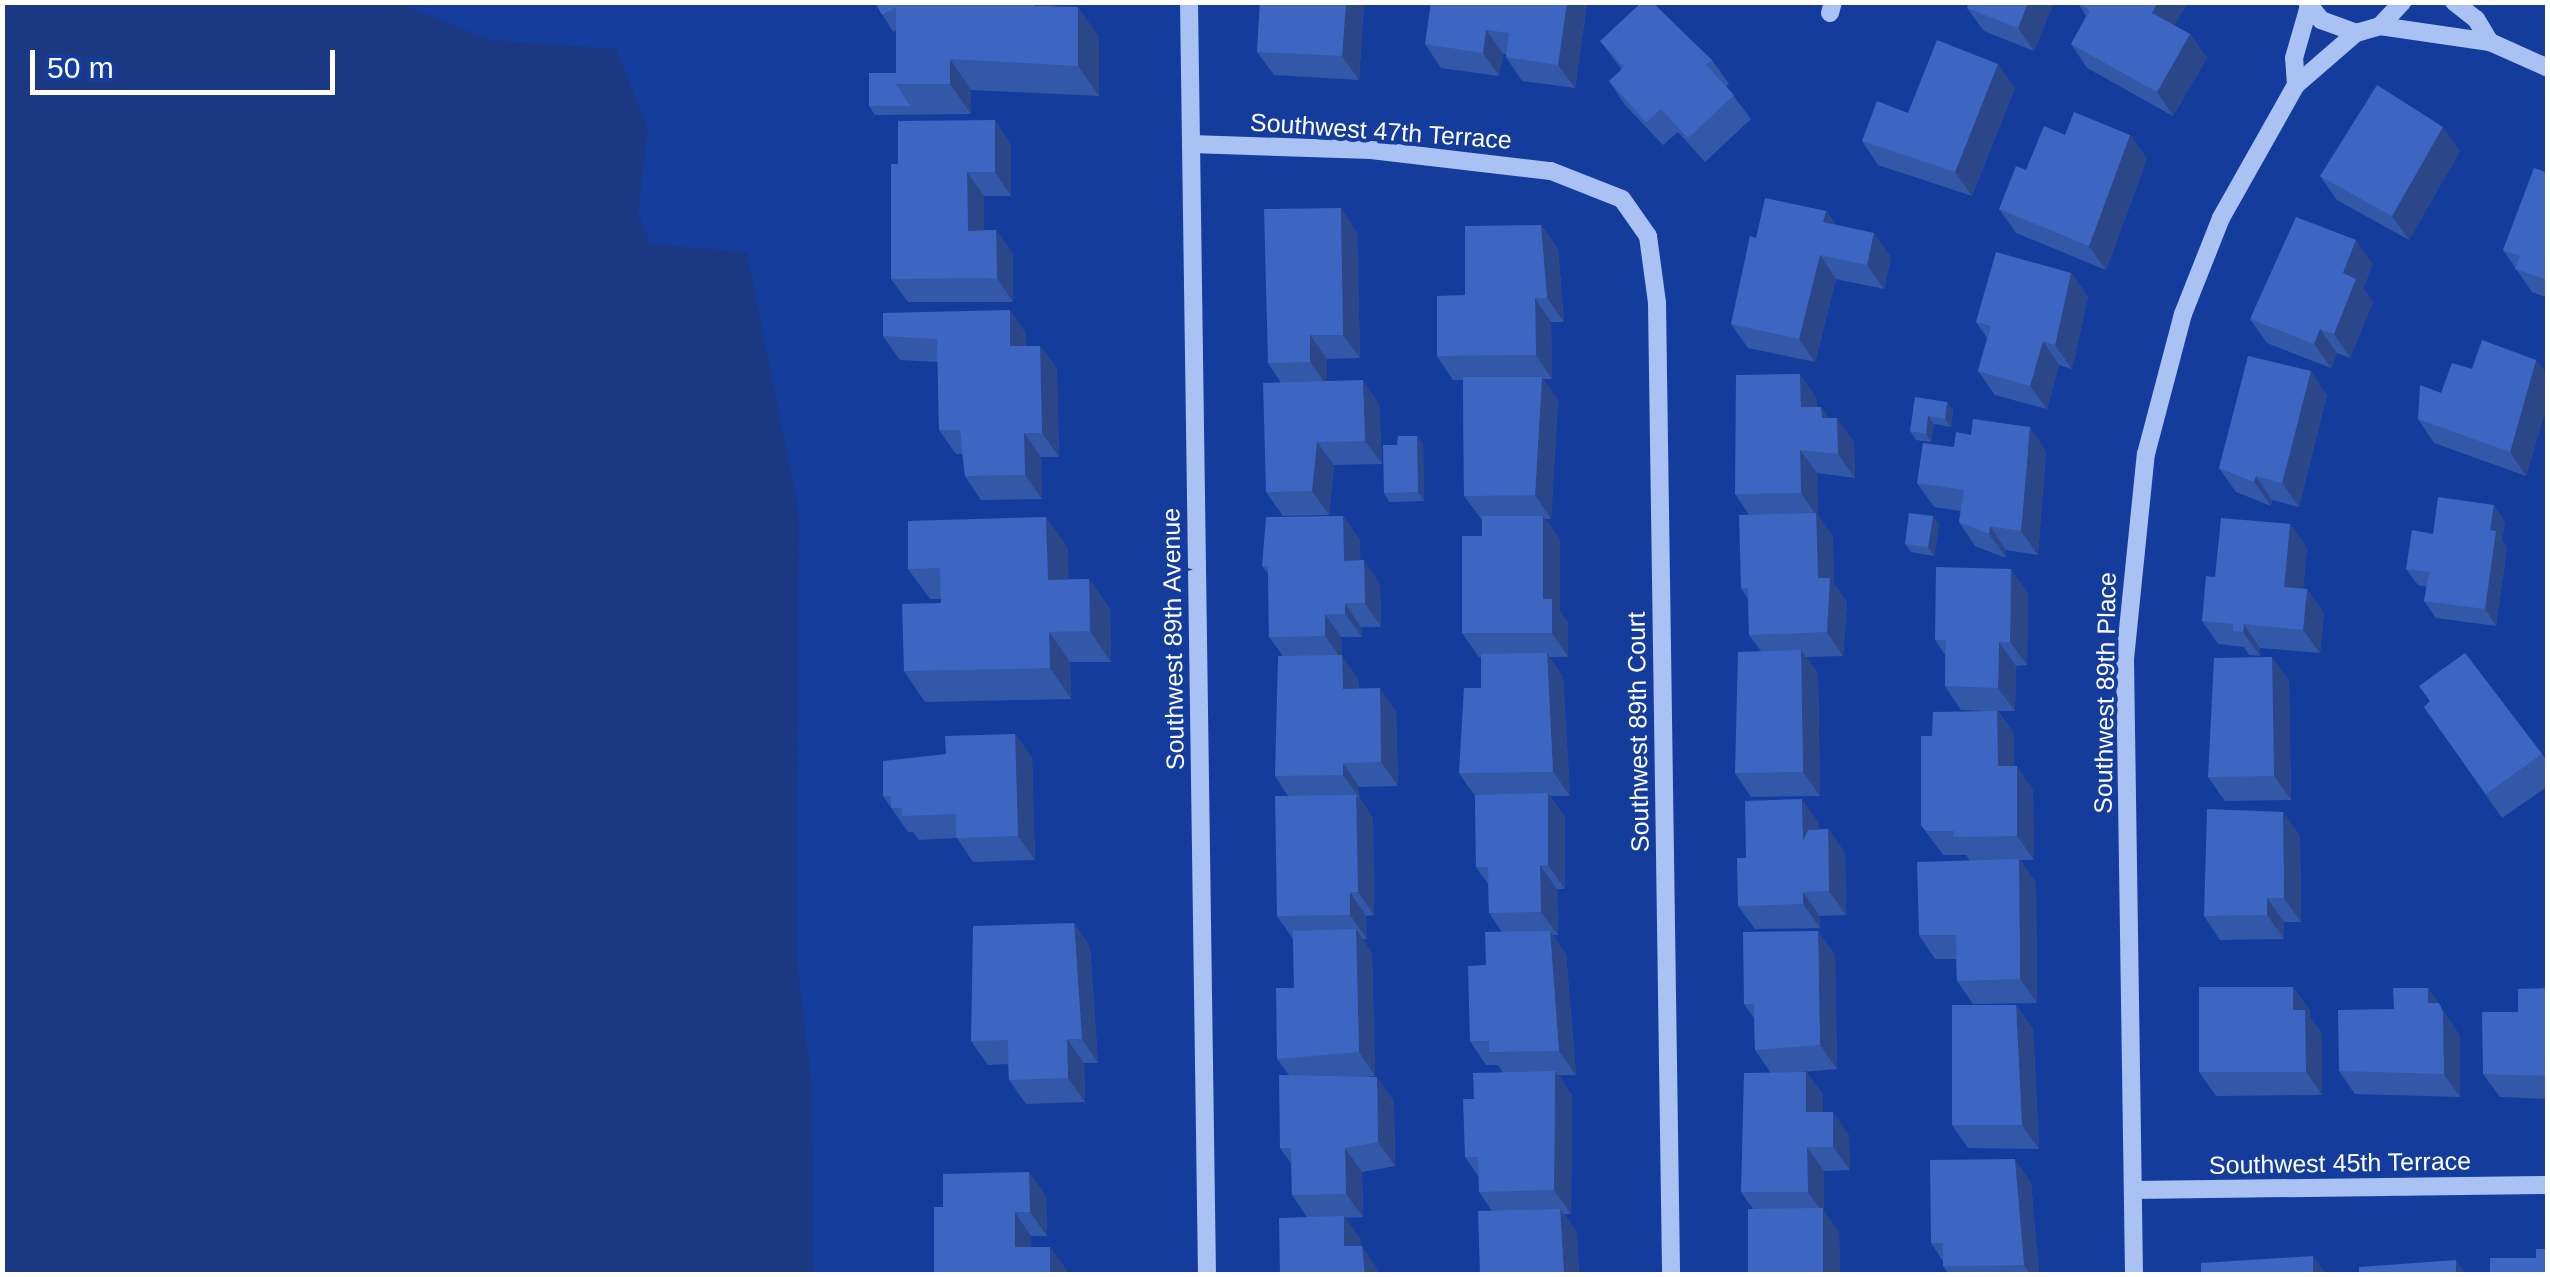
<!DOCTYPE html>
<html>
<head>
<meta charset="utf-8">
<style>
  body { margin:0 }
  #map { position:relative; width:2550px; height:1277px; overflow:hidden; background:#143c9c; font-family:Arial,sans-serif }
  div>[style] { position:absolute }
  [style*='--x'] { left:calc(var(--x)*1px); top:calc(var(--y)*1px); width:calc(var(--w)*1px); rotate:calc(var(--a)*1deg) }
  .water>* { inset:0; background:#1a3982 }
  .minor>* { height:18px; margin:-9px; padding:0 9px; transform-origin:9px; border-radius:9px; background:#a9c1f3 }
  .wall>* { inset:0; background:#3458a8 }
  .shaded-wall>* { inset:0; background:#2b4788 }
  .building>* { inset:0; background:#3d66c3 }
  span { translate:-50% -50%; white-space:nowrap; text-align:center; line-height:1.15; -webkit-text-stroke:8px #143c9c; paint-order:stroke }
  .street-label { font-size:25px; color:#fff }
  .frame { position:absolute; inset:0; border:5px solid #fff; pointer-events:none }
  .scale { position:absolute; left:30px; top:50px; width:305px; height:45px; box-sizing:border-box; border:5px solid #fff; border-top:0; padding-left:12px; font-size:30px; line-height:35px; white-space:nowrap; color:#fff; -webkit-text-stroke:8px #143c9c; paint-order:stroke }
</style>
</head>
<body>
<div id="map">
  <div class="water">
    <div style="clip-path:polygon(2px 3px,399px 3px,490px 40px,616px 49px,648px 128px,638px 212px,650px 244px,747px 252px,799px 512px,797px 960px,812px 1088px,814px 1274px,3px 1274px)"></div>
  </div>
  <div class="minor">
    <div style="--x:1189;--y:2;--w:1272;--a:89.19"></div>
    <div style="--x:2307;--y:2;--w:23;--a:52"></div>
    <div style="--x:2321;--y:20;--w:37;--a:20"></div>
    <div style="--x:2356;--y:33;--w:25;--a:-16"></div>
    <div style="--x:2380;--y:26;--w:33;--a:-47"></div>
    <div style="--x:2454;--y:2;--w:28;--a:38"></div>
    <div style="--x:2476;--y:19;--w:27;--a:59"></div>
    <div style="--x:1830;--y:13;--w:11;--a:-75"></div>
    <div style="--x:2380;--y:26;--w:111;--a:8.3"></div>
    <div style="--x:2490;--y:42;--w:64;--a:24.1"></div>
    <div style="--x:2296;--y:85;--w:27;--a:-94"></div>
    <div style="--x:2294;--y:58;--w:54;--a:-73.9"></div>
    <div style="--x:1191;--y:144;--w:180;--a:1.9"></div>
    <div style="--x:1371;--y:150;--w:181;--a:6.7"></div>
    <div style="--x:1551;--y:171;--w:76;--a:21.5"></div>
    <div style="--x:1622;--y:199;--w:45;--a:54.9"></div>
    <div style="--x:1648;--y:236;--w:68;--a:82.3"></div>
    <div style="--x:1657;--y:303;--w:971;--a:89.17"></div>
    <div style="--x:2133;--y:1190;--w:415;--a:-0.7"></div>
    <div style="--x:2134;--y:1274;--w:615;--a:-90.84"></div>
    <div style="--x:2125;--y:659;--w:206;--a:-84.2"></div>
    <div style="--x:2146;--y:454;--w:145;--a:-75.2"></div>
    <div style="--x:2183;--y:314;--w:103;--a:-68.4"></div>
    <div style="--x:2221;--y:218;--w:153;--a:-60.6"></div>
    <div style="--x:2296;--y:85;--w:79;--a:-40.9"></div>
  </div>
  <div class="wall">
    <div style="clip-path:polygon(875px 2px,1055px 2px,1055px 7px,1099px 37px,1099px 96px,971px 90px,971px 114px,875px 115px,869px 106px,896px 73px,896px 30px,893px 32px)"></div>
    <div style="clip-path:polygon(1260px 2px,1364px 2px,1359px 80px,1274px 75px,1257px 52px)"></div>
    <div style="clip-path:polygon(2054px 2px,2034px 51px,1984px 31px,1967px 8px)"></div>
    <div style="clip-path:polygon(1587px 3px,1575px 88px,1522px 81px,1506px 57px,1506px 54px,1503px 54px,1499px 76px,1441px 68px,1425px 44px)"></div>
    <div style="clip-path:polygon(2078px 3px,2175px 26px,2190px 34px,2207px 58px,2173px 116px,2087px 68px,2071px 44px,2086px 16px)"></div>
    <div style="clip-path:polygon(1600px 41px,1712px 60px,1729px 84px,1726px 86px,1751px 119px,1705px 162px,1678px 132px,1663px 145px,1625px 105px,1609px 81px,1622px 70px)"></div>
    <div style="clip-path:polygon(2015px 88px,1972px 196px,1878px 165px,1862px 141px,1908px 113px)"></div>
    <div style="clip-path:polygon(2065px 135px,2130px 135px,2147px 159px,2106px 270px,2016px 233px,1999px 209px,2026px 170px)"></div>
    <div style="clip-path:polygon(1011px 144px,1011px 196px,984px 196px,984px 230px,996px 230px,1013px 254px,1013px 302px,908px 302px,891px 279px,898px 164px)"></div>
    <div style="clip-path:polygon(2460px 151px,2409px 240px,2337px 200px,2320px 176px)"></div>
    <div style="clip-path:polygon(2548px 173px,2548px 298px,2532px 292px,2503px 250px)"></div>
    <div style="clip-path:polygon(1826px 211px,1836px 225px,1891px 257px,1884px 289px,1836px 279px,1815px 362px,1748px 348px,1731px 324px,1756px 238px)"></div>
    <div style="clip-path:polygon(1541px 225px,1558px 249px,1564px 322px,1551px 322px,1552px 379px,1543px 379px,1558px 400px,1551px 519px,1545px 519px,1560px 539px,1560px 611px,1568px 623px,1568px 657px,1549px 657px,1563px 677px,1570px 796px,1550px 796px,1565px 817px,1565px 889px,1557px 889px,1558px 935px,1553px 935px,1566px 955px,1576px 1075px,1558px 1075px,1572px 1095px,1571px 1214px,1564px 1214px,1577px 1233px,1579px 1274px,1480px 1274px,1492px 1211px,1479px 1192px,1479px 1177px,1465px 1157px,1474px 1099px,1503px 1073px,1498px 1065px,1486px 1065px,1470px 1041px,1486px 965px,1502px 932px,1489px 913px,1488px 884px,1476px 867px,1475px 796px,1459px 773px,1481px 688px,1481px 657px,1479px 657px,1462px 633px,1482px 536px,1482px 520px,1464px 496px,1463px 380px,1453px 380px,1437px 356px,1465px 295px)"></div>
    <div style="clip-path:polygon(1357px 232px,1360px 358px,1327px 359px,1327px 381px,1379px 404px,1382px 464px,1334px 465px,1329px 515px,1283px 516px,1266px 492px,1281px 383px,1268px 363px)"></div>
    <div style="clip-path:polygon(2373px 264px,2363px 288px,2373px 302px,2350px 358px,2337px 353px,2331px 368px,2267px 343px,2250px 319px)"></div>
    <div style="clip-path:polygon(2071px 273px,2088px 297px,2072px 369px,2059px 365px,2047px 409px,1995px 395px,1978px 371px,1987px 338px,1976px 322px)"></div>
    <div style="clip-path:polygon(1026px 333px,1026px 346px,1040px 346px,1057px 369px,1059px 457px,1041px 457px,1042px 499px,981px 500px,965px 476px,962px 454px,956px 454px,939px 430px,938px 362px,900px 360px,883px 336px)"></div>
    <div style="clip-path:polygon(2536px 360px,2548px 376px,2548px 402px,2526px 476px,2434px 443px,2418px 419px,2441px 393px,2472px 369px)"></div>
    <div style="clip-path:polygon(2327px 395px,2299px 507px,2272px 500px,2271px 506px,2236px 492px,2219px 468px)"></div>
    <div style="clip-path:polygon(1816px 397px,1817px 407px,1854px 442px,1855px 478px,1817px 473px,1818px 515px,1833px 537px,1834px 584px,1847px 602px,1843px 656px,1806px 657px,1818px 674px,1820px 796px,1751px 797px,1735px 773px,1761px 651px,1749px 635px,1748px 599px,1741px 588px,1749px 515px,1735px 494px)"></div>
    <div style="clip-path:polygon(1947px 402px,1953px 410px,1951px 427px,1934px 424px,1931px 442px,1916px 440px,1910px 431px)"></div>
    <div style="clip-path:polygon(1417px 436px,1423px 444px,1424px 501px,1389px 502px,1384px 493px)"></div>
    <div style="clip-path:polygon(1954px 447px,2046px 451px,2038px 555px,2006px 550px,2006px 558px,1975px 546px,1959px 522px,1961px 511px,1934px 507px,1917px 483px)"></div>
    <div style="clip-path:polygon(1343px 516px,1360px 540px,1360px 561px,1380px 584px,1381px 627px,1361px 627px,1362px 637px,1341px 637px,1342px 656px,1358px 679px,1359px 688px,1396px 711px,1398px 786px,1359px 787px,1359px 798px,1373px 818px,1374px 915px,1366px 916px,1367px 939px,1362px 939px,1372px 953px,1375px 1076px,1365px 1077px,1394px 1101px,1395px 1166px,1362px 1172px,1363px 1217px,1345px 1218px,1361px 1240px,1361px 1246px,1378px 1270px,1307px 1217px,1292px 1195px,1291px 1163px,1280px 1148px,1289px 1075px,1277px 1059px,1294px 988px,1293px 939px,1277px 916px,1288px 796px,1275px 776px,1283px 656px,1269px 637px,1268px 574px,1262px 566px)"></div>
    <div style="clip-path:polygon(1933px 516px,1939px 525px,1934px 556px,1911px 552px,1905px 544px)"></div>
    <div style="clip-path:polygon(2505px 522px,2502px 540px,2507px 547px,2496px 626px,2436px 618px,2424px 601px,2427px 587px,2418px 585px,2406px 569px,2433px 534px)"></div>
    <div style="clip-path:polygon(2290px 524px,2307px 548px,2303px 589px,2307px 589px,2324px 613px,2320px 653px,2260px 648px,2260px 656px,2249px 655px,2244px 647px,2218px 644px,2202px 621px,2215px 577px)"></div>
    <div style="clip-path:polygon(1068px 548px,1068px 579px,1089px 579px,1110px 609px,1111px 662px,1070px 662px,1071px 699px,925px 702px,904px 671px,941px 603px,941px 599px,930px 599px,908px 569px)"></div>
    <div style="clip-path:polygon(2028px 593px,2027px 665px,2016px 666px,2015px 711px,1998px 711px,2014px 734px,2014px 766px,2033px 790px,2034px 860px,2020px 860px,2036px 883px,2037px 1003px,1973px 1004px,1957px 981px,1956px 959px,1935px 959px,1919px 935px,1970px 861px,1966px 855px,1943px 855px,1921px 825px,1932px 736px,1985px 711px,1961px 710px,1945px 686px,1945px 655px,1935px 640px)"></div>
    <div style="clip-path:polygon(2465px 653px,2548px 762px,2548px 786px,2502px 818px,2424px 707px,2430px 702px)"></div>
    <div style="clip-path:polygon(2272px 657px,2289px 681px,2291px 800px,2225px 801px,2208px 777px)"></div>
    <div style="clip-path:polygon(1015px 734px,1032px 758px,1035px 860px,973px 862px,957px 838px,919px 840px,913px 832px,908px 832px,883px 796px,946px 754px)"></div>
    <div style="clip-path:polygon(2283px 812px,2300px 836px,2301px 922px,2284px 922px,2284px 939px,2220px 940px,2204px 916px)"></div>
    <div style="clip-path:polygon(1819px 823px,1819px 830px,1828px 829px,1845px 853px,1846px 915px,1820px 916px,1820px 928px,1755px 929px,1738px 906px,1746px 858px)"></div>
    <div style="clip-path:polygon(1074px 923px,1090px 947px,1098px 1063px,1084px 1063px,1085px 1102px,1026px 1104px,1009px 1080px,1008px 1064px,988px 1065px,971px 1041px)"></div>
    <div style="clip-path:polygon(1818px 931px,1835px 955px,1837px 1069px,1801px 1072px,1806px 1072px,1823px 1095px,1823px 1112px,1849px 1135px,1850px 1170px,1824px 1171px,1824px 1211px,1839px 1232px,1840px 1274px,1748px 1274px,1753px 1209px,1741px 1192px,1770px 1072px,1755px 1050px,1754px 1018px,1744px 1004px)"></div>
    <div style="clip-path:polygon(2293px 987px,2310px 1011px,2310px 1017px,2322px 1034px,2322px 1095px,2216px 1096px,2199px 1072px)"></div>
    <div style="clip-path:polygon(2428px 988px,2460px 1036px,2460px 1097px,2355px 1094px,2339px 1071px,2394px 1009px)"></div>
    <div style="clip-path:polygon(2548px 988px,2548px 1099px,2500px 1097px,2483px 1074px,2518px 1012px)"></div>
    <div style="clip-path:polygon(2016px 1005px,2033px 1029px,2039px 1149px,1968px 1148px,1952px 1125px)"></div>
    <div style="clip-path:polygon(1029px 1172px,1046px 1196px,1047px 1236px,1031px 1236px,1031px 1247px,1067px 1270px,1067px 1274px,935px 1274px,943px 1207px)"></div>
    <div style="clip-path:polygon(2031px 1183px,2039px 1274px,1949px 1274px,1943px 1266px,1943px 1261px,1931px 1243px)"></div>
  </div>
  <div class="shaded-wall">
    <div style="clip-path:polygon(1034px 2px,1055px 2px,1055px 37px,1034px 6px)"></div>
    <div style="clip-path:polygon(1346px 2px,1364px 2px,1359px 80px,1342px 56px)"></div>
    <div style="clip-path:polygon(1567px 2px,1587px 3px,1575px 88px,1558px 65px)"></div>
    <div style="clip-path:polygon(2028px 2px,2054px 2px,2034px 51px,2018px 28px)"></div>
    <div style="clip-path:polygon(2158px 2px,2188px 2px,2168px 37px,2152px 13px)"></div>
    <div style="clip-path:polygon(1078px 7px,1099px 37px,1099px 96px,1078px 66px)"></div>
    <div style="clip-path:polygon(1486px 30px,1503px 54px,1499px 76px,1483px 53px)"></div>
    <div style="clip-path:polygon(2190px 34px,2207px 58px,2173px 116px,2157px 92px)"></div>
    <div style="clip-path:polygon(950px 59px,971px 90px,971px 114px,950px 84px)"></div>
    <div style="clip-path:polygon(1998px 64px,2015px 88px,1972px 196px,1955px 172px)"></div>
    <div style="clip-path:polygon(995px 120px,1011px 144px,1011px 196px,995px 172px)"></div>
    <div style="clip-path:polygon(2443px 127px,2460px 151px,2409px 240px,2392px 216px)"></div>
    <div style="clip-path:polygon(2130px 135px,2147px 159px,2106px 270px,2089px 246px)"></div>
    <div style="clip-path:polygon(967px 172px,984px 196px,984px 254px,968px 231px)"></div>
    <div style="clip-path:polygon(1341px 208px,1357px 232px,1360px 358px,1343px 335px)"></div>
    <div style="clip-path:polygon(1826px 211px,1842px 235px,1823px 222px)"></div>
    <div style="clip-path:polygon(1541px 225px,1558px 249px,1564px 322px,1547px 298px)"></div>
    <div style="clip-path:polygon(996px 230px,1013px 254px,1013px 302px,997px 278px)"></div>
    <div style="clip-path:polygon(1874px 233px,1891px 257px,1884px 289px,1867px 265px)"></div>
    <div style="clip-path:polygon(2356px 240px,2373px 264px,2363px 288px,2373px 302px,2350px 358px,2334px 334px,2343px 273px)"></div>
    <div style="clip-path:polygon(1820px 255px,1836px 279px,1815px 362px,1799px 339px)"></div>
    <div style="clip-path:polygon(2071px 273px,2088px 297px,2072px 369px,2055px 345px)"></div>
    <div style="clip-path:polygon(1535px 298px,1551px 322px,1552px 379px,1536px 355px)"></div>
    <div style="clip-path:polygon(1010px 310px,1026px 333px,1027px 370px,1010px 346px)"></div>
    <div style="clip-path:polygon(2320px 329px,2337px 353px,2331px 368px,2314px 344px)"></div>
    <div style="clip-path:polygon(1310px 335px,1327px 359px,1327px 386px,1310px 362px)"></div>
    <div style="clip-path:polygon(2043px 341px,2059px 365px,2047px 409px,2030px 386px)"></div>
    <div style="clip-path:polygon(1040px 346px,1057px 369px,1059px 457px,1042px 433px)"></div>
    <div style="clip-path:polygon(2536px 360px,2548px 376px,2548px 402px,2526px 476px,2510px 452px)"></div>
    <div style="clip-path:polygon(2311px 371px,2327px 395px,2299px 507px,2282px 483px)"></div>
    <div style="clip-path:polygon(1800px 374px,1816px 397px,1817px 431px,1801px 407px)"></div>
    <div style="clip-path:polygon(1542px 377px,1558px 400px,1551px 519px,1535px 495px)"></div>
    <div style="clip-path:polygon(1363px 380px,1379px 404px,1382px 464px,1365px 441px)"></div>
    <div style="clip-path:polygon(1947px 402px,1953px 410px,1951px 427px,1945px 419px)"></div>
    <div style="clip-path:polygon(1821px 407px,1838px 430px,1837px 418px,1854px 442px,1855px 478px,1838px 454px,1822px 418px)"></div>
    <div style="clip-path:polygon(1928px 416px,1934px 424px,1931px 442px,1926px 434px)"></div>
    <div style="clip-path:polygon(2030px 427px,2046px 451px,2038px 555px,2021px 531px)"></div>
    <div style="clip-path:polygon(1024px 433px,1041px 457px,1042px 499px,1025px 475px)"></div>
    <div style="clip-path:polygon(1417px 436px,1423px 444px,1424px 501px,1418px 492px)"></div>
    <div style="clip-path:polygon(1317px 442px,1334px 465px,1329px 515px,1312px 491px)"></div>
    <div style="clip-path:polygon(1800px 450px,1817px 473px,1818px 515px,1833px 537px,1834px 584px,1847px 602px,1843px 656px,1827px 632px,1818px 578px,1816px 515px,1801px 493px)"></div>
    <div style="clip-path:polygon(2256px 476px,2272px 500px,2271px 506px,2254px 482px)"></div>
    <div style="clip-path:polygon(2494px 505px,2505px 522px,2502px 540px,2507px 547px,2496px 626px,2485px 609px,2490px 530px)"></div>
    <div style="clip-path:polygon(1343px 516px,1360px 540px,1361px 585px,1344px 561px)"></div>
    <div style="clip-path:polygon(1543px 516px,1560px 539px,1560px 611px,1568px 623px,1568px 657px,1552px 633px,1543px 599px)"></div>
    <div style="clip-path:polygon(1933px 516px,1939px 525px,1934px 556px,1928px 547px)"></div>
    <div style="clip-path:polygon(1046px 517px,1068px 548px,1069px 610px,1048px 580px)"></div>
    <div style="clip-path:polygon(2290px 524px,2307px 548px,2301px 611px,2284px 587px)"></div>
    <div style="clip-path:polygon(1990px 526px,2006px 550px,2006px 558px,1989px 534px)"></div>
    <div style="clip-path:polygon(1364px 560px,1380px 584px,1381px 627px,1365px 603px)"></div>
    <div style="clip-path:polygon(2011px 569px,2028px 593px,2027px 665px,2010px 642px)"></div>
    <div style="clip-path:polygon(1089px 579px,1110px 609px,1111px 662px,1090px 631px)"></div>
    <div style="clip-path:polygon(2307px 589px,2324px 613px,2320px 653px,2303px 630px)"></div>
    <div style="clip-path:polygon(1345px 603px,1361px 627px,1362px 637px,1345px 614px)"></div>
    <div style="clip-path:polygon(1325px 614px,1341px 637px,1342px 656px,1358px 679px,1360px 713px,1343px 689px,1342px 660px,1325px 636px)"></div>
    <div style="clip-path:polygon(2244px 624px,2260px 648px,2260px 656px,2243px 632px)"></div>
    <div style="clip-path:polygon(1049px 632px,1070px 662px,1071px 699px,1050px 668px)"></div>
    <div style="clip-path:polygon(1999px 642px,2016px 666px,2015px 711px,1998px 688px)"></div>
    <div style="clip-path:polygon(1801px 650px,1818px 674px,1820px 796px,1803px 772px)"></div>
    <div style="clip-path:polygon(1547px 653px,1563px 677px,1570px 796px,1553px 772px)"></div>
    <div style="clip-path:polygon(2272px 657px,2289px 681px,2291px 800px,2274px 776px)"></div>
    <div style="clip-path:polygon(1380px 688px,1396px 711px,1398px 786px,1381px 762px)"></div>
    <div style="clip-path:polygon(1997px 711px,2014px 734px,2014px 790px,1998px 766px)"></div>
    <div style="clip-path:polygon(1015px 734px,1032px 758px,1035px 860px,1018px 836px)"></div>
    <div style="clip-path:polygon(1343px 763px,1359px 787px,1360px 798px,1343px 775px)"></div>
    <div style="clip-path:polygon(2017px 766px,2033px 790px,2034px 860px,2017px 836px)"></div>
    <div style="clip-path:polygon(1548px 793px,1565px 817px,1565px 889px,1548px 865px)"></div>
    <div style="clip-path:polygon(1356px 795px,1373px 818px,1374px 915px,1358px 892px)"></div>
    <div style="clip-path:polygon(1802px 799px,1819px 823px,1820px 865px,1803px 841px)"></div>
    <div style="clip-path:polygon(2283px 812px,2300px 836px,2301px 922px,2284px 898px)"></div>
    <div style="clip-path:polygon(1828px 829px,1845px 853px,1846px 915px,1829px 891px)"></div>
    <div style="clip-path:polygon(2019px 859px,2036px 883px,2037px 1003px,2020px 979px)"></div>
    <div style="clip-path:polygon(1540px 865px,1557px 889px,1558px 935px,1541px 912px)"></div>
    <div style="clip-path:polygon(1350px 892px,1366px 916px,1367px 939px,1350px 915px)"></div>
    <div style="clip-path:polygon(1803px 892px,1820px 916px,1820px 928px,1803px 904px)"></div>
    <div style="clip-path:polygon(2267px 898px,2284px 922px,2284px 939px,2267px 915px)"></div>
    <div style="clip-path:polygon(1074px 923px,1090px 947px,1098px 1063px,1082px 1039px)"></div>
    <div style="clip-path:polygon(1356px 929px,1372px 953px,1375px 1076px,1359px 1052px)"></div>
    <div style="clip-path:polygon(1550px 931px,1566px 955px,1576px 1075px,1559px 1051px)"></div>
    <div style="clip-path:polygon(1818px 931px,1835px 955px,1837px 1069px,1820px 1045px)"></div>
    <div style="clip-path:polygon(2293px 987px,2310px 1011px,2310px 1017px,2322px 1034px,2322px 1095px,2306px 1072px,2293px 1010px)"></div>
    <div style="clip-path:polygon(2428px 988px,2460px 1036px,2460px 1097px,2444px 1074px,2428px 1003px)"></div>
    <div style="clip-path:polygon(2016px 1005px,2033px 1029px,2039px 1149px,2022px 1125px)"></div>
    <div style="clip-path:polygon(1067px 1039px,1084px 1063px,1085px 1102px,1068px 1078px)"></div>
    <div style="clip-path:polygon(1555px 1071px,1572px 1095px,1571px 1214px,1554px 1190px)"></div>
    <div style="clip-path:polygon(1806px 1072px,1823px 1095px,1823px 1136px,1806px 1112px)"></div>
    <div style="clip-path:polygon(1377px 1077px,1394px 1101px,1395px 1166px,1378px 1142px)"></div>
    <div style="clip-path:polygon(1833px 1112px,1849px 1135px,1850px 1170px,1833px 1147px)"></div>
    <div style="clip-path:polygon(1807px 1147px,1824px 1171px,1824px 1211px,1839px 1232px,1840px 1274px,1823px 1274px,1823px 1213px,1808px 1192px)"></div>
    <div style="clip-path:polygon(1345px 1148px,1362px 1172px,1363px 1217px,1346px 1194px)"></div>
    <div style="clip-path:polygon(2015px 1159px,2031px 1183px,2039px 1274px,2030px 1274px,2024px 1265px)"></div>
    <div style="clip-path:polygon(1029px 1172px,1046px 1196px,1047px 1236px,1030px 1212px)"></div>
    <div style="clip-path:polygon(1560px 1209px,1577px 1233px,1579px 1274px,1564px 1274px)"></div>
    <div style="clip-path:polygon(1015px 1212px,1031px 1236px,1032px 1271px,1015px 1247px)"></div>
    <div style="clip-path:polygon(1344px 1216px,1361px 1240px,1361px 1270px,1344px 1246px)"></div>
    <div style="clip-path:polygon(1362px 1246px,1378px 1270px,1379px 1274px,1365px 1274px)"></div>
    <div style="clip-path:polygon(1050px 1247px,1067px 1270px,1067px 1274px,1050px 1274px)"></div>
    <div style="clip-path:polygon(2313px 1256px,2326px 1274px,2313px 1274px)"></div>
    <div style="clip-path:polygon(2456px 1260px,2466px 1274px,2456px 1274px)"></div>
  </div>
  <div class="building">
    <div style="clip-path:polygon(875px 2px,896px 2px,896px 7px,882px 15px)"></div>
    <div style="clip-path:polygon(896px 2px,1034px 2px,1034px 6px,1078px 7px,1078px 66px,950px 59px,950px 84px,896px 84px)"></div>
    <div style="clip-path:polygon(1260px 2px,1346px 2px,1342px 56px,1257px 52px)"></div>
    <div style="clip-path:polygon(1431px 2px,1567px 2px,1558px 65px,1506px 57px,1509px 33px,1486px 30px,1483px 53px,1425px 44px)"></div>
    <div style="clip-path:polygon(1642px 2px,1652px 2px,1712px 60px,1706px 65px,1734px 95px,1688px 138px,1661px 109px,1646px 122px,1609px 81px,1624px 67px,1600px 41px)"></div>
    <div style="clip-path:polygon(1969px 2px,2028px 2px,2018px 28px,1967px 8px)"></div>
    <div style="clip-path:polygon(2078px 2px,2158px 2px,2152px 13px,2190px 34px,2157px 92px,2071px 44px,2090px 11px)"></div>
    <div style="clip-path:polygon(1937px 40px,1998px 64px,1955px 172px,1862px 141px,1877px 101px,1908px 113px)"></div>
    <div style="clip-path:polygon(869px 73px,896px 73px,896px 84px,910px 106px,869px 106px)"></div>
    <div style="clip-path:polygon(2377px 85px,2443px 127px,2392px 216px,2320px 176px)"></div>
    <div style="clip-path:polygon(2074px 112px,2130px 135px,2089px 246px,1999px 209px,2016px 166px,2026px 170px,2044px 126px,2065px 135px)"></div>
    <div style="clip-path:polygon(995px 120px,995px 172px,967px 172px,968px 231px,996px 230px,997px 278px,891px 279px,891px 164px,898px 164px,898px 121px)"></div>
    <div style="clip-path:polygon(2534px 168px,2548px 173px,2548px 280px,2515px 269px,2520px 256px,2503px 250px)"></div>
    <div style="clip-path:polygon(1765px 198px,1826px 211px,1823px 222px,1874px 233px,1867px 265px,1820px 255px,1799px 339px,1731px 324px,1750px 236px,1756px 238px)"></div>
    <div style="clip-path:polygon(1341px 208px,1343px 335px,1310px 335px,1310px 362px,1268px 363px,1264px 209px)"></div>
    <div style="clip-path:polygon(2296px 217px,2356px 240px,2343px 273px,2356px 279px,2334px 334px,2320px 329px,2314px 344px,2250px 319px)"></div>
    <div style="clip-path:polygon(1541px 225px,1547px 298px,1535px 298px,1536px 355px,1437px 356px,1437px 296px,1465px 295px,1465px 226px)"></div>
    <div style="clip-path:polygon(1996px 252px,2071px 273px,2055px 345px,2043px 341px,2030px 386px,1978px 371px,1991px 326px,1976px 322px)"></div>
    <div style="clip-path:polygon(1010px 310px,1010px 346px,1040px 346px,1042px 433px,1024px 433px,1025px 475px,965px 476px,960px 430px,939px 430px,937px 339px,883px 336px,883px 313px)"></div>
    <div style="clip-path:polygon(2482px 340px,2536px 360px,2510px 452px,2418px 419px,2420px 385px,2441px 393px,2452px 363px,2472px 369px)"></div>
    <div style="clip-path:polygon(2248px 356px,2311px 371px,2282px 483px,2256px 476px,2254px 482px,2219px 468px)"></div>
    <div style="clip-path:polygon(1800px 374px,1801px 407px,1821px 407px,1822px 418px,1837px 418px,1838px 454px,1800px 450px,1801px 493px,1735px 494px,1736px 375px)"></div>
    <div style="clip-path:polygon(1463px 377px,1542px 377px,1535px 495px,1464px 496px)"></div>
    <div style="clip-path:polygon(1363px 380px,1365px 441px,1317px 442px,1312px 491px,1266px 492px,1263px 383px)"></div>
    <div style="clip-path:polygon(1915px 397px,1947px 402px,1945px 419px,1928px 416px,1926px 434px,1910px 431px)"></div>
    <div style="clip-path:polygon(1973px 419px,2030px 427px,2021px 531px,1990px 526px,1989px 534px,1959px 522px,1964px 490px,1917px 483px,1923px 443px,1954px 447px,1956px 432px,1971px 435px)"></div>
    <div style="clip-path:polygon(1398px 436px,1417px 436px,1418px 492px,1384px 493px,1383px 445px,1397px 445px)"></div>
    <div style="clip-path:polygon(2438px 497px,2494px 505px,2490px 530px,2496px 531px,2485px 609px,2424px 601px,2429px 572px,2406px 569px,2412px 530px,2433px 534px)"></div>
    <div style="clip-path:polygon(1816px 513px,1818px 578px,1830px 578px,1827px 632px,1749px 635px,1748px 588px,1741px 588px,1739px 515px)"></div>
    <div style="clip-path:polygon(1909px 513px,1933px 516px,1928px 547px,1905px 544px)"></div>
    <div style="clip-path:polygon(1343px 516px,1344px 561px,1364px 560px,1365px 603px,1345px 603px,1345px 614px,1325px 614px,1325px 636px,1269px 637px,1268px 566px,1262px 566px,1266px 517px)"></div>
    <div style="clip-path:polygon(1482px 516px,1543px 516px,1543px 599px,1552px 599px,1552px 633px,1462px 633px,1462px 536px,1482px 536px)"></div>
    <div style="clip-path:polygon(1046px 517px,1048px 580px,1089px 579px,1090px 631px,1049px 632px,1050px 668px,904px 671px,902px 604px,941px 603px,940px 568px,908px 569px,908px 521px)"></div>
    <div style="clip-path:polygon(2221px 518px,2290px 524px,2284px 587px,2307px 589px,2303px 630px,2244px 624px,2243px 632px,2233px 631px,2233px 624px,2202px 621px,2206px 576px,2215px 577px)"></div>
    <div style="clip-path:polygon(1936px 567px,2011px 569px,2010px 642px,1999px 642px,1998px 688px,1945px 686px,1946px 640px,1935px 640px)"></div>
    <div style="clip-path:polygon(1801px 650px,1803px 772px,1735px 773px,1738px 652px)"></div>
    <div style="clip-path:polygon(1547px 653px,1553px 772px,1459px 773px,1464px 688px,1481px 688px,1481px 654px)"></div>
    <div style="clip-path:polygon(2465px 653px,2542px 754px,2486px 794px,2424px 707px,2430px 701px,2419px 686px)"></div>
    <div style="clip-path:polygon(1342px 655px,1343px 689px,1380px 688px,1381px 762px,1343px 763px,1343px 775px,1275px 776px,1278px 656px)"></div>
    <div style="clip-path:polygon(2272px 657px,2274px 776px,2208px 777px,2214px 658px)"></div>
    <div style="clip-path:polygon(1997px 711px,1998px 766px,2017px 766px,2017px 836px,1954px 837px,1954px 831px,1926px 831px,1921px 825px,1921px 736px,1932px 736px,1933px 712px)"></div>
    <div style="clip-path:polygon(1015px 734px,1018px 836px,956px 838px,956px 814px,902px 816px,902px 808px,891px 808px,891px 796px,883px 796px,883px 761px,946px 754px,945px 736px)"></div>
    <div style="clip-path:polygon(1548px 793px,1548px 865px,1540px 865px,1541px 912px,1489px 913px,1488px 867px,1476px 867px,1475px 795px)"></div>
    <div style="clip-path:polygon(1356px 795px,1358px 892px,1350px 892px,1350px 915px,1277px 916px,1275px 796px)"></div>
    <div style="clip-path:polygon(1802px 799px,1803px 841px,1808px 830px,1828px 829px,1829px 891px,1803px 892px,1803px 904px,1738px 906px,1737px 858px,1746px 858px,1745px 801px)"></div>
    <div style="clip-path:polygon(2207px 809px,2283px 812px,2284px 898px,2267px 898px,2267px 915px,2204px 916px)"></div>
    <div style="clip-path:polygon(2019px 859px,2020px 979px,1957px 981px,1956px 935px,1919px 935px,1917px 862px)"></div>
    <div style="clip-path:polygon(1074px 923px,1082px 1039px,1067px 1039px,1068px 1078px,1009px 1080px,1008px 1040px,971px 1041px,973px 926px)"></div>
    <div style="clip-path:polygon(1356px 929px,1359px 1052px,1277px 1059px,1276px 988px,1294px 988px,1293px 931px)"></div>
    <div style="clip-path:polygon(1550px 931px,1559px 1051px,1489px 1052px,1489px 1041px,1470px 1041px,1468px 966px,1486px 965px,1485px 932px)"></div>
    <div style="clip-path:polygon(1818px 931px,1820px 1045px,1755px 1050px,1754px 1004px,1744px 1004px,1743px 932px)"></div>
    <div style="clip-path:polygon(2199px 987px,2293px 987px,2293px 1010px,2305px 1010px,2306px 1072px,2199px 1072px)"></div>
    <div style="clip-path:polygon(2393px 988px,2428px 988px,2428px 1003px,2439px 1003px,2443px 1012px,2444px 1074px,2339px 1071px,2338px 1010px,2394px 1009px)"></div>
    <div style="clip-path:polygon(2548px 988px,2548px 1076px,2483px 1074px,2482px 1012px,2518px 1012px,2518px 989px)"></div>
    <div style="clip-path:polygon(1952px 1005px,2016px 1005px,2022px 1125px,1952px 1125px)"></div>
    <div style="clip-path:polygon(1555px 1071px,1554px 1190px,1479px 1192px,1478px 1157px,1465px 1157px,1463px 1099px,1474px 1099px,1473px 1073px)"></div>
    <div style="clip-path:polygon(1806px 1072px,1806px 1112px,1833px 1112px,1833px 1147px,1807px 1147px,1808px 1192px,1741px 1192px,1744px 1073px)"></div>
    <div style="clip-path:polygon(1279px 1075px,1377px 1077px,1378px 1142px,1345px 1148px,1346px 1194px,1292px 1195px,1291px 1148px,1280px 1148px)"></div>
    <div style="clip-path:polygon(2015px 1159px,2024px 1265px,1943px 1266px,1943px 1243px,1931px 1243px,1930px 1160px)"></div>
    <div style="clip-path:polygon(1029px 1172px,1030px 1212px,1015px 1212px,1015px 1247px,1050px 1247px,1050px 1274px,934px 1274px,934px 1207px,943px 1207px,943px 1174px)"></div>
    <div style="clip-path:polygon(1823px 1208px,1823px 1274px,1748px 1274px,1748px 1209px)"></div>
    <div style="clip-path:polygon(1560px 1209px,1564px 1274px,1480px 1274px,1478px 1211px)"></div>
    <div style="clip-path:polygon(1344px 1216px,1344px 1246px,1362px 1246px,1365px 1274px,1280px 1274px,1279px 1218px)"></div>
    <div style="clip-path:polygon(2536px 1249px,2548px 1249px,2548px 1274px,2490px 1274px,2490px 1258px,2536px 1258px)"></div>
    <div style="clip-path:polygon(2313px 1256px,2313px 1274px,2201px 1274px,2201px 1263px)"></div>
    <div style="clip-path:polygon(2456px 1260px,2456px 1274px,2359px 1274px,2359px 1267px)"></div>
  </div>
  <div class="street-label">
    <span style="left:1381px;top:131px;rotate:4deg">Southwest 47th Terrace</span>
    <span style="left:1173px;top:639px;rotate:-91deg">Southwest 89th Avenue</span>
    <span style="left:2105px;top:693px;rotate:-89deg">Southwest 89th Place</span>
    <span style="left:1638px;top:732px;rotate:-91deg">Southwest 89th Court</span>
    <span style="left:2340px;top:1163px;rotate:-1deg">Southwest 45th Terrace</span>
  </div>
  <div class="frame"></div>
  <div class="scale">50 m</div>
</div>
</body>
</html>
